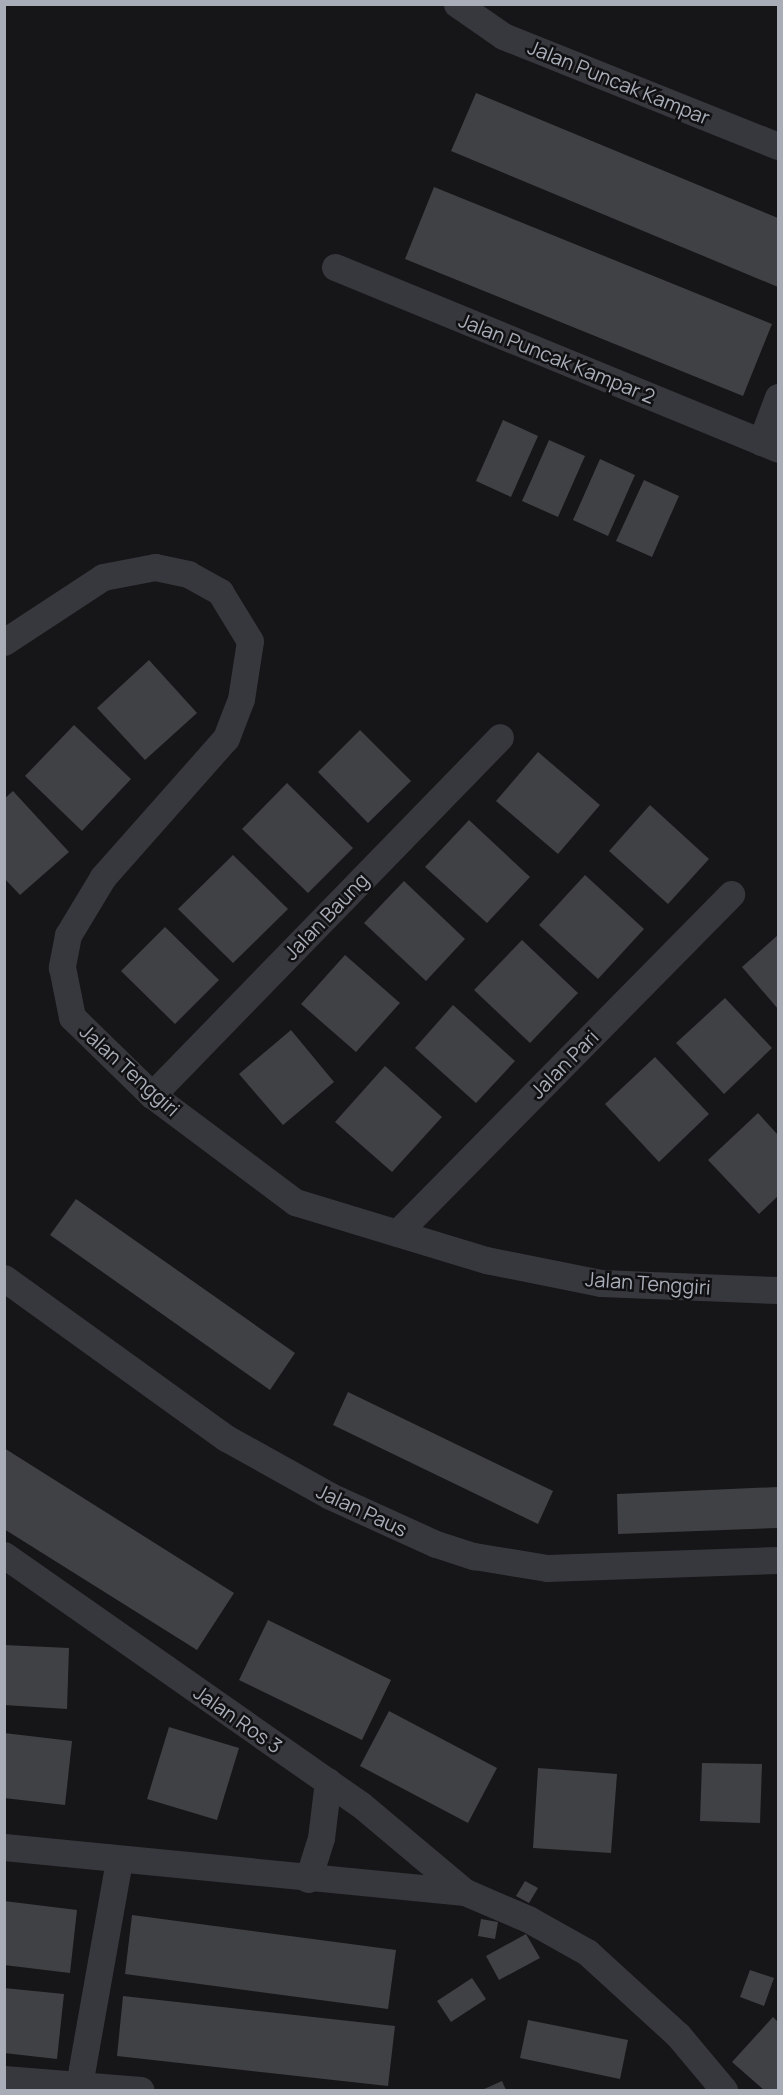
<!DOCTYPE html>
<html>
<head>
<meta charset="utf-8">
<style>
  body { margin:0 }
  #map { position:relative; width:783px; height:2095px; overflow:hidden; background:#161618; font-family:Manrope,sans-serif }
  div>[style] { position:absolute }
  [style*='--x'] { left:calc(var(--x)*1px); top:calc(var(--y)*1px); width:calc(var(--w)*1px); rotate:calc(var(--a)*1deg) }
  .building>* { inset:0; background:#404145 }
  .street>* { height:27px; margin:-13.5px; padding:0 13.5px; transform-origin:13.5px; border-radius:13.5px; background:#37383d }
  span { translate:-50% -50%; white-space:nowrap; text-align:center; line-height:1.15; -webkit-text-stroke:5px #111113; paint-order:stroke }
  .street-label { font-size:20px; color:#a8adb8 }
  .frame { position:absolute; inset:0; border:6px solid #a8adb8; pointer-events:none }
</style>
</head>
<body>
<div id="map">
  <div class="building">
    <div style="clip-path:polygon(476px 93px,778px 218px,778px 287px,451px 151px)"></div>
    <div style="clip-path:polygon(434px 187px,772px 324px,743px 396px,405px 259px)"></div>
    <div style="clip-path:polygon(503px 420px,538px 436px,511px 497px,476px 481px)"></div>
    <div style="clip-path:polygon(549px 440px,585px 456px,558px 517px,522px 501px)"></div>
    <div style="clip-path:polygon(600px 459px,635px 475px,608px 536px,573px 520px)"></div>
    <div style="clip-path:polygon(644px 480px,679px 496px,652px 557px,616px 541px)"></div>
    <div style="clip-path:polygon(149px 660px,197px 713px,145px 760px,97px 708px)"></div>
    <div style="clip-path:polygon(74px 725px,131px 779px,82px 831px,25px 776px)"></div>
    <div style="clip-path:polygon(360px 730px,411px 781px,368px 823px,318px 772px)"></div>
    <div style="clip-path:polygon(538px 752px,600px 805px,558px 854px,496px 801px)"></div>
    <div style="clip-path:polygon(287px 783px,353px 848px,308px 893px,242px 829px)"></div>
    <div style="clip-path:polygon(13px 791px,69px 852px,20px 895px,4px 878px,4px 799px)"></div>
    <div style="clip-path:polygon(650px 805px,709px 859px,668px 904px,609px 851px)"></div>
    <div style="clip-path:polygon(469px 820px,530px 877px,487px 923px,425px 867px)"></div>
    <div style="clip-path:polygon(233px 855px,288px 909px,233px 963px,178px 909px)"></div>
    <div style="clip-path:polygon(585px 875px,644px 929px,598px 979px,539px 925px)"></div>
    <div style="clip-path:polygon(404px 881px,465px 939px,426px 981px,364px 923px)"></div>
    <div style="clip-path:polygon(165px 927px,219px 980px,175px 1024px,121px 971px)"></div>
    <div style="clip-path:polygon(778px 935px,778px 1009px,742px 967px)"></div>
    <div style="clip-path:polygon(522px 940px,578px 993px,530px 1043px,474px 990px)"></div>
    <div style="clip-path:polygon(345px 955px,400px 1003px,356px 1052px,301px 1004px)"></div>
    <div style="clip-path:polygon(725px 998px,772px 1048px,724px 1094px,676px 1043px)"></div>
    <div style="clip-path:polygon(453px 1005px,515px 1061px,476px 1103px,415px 1048px)"></div>
    <div style="clip-path:polygon(291px 1030px,334px 1082px,283px 1125px,239px 1074px)"></div>
    <div style="clip-path:polygon(655px 1057px,709px 1114px,659px 1162px,605px 1104px)"></div>
    <div style="clip-path:polygon(385px 1066px,442px 1117px,392px 1172px,335px 1122px)"></div>
    <div style="clip-path:polygon(758px 1113px,778px 1135px,778px 1196px,759px 1214px,708px 1160px)"></div>
    <div style="clip-path:polygon(76px 1199px,295px 1353px,270px 1390px,50px 1235px)"></div>
    <div style="clip-path:polygon(348px 1392px,553px 1491px,538px 1524px,333px 1425px)"></div>
    <div style="clip-path:polygon(4px 1448px,234px 1593px,197px 1650px,4px 1529px)"></div>
    <div style="clip-path:polygon(778px 1487px,778px 1528px,618px 1534px,617px 1494px)"></div>
    <div style="clip-path:polygon(268px 1620px,391px 1680px,362px 1740px,239px 1680px)"></div>
    <div style="clip-path:polygon(4px 1645px,69px 1648px,67px 1709px,4px 1705px)"></div>
    <div style="clip-path:polygon(389px 1711px,497px 1768px,468px 1823px,360px 1766px)"></div>
    <div style="clip-path:polygon(169px 1727px,239px 1748px,217px 1820px,147px 1799px)"></div>
    <div style="clip-path:polygon(4px 1733px,72px 1741px,65px 1805px,4px 1798px)"></div>
    <div style="clip-path:polygon(702px 1763px,762px 1764px,760px 1823px,700px 1821px)"></div>
    <div style="clip-path:polygon(538px 1768px,617px 1774px,611px 1853px,533px 1848px)"></div>
    <div style="clip-path:polygon(525px 1881px,538px 1888px,529px 1903px,516px 1896px)"></div>
    <div style="clip-path:polygon(4px 1901px,77px 1910px,70px 1973px,4px 1965px)"></div>
    <div style="clip-path:polygon(132px 1915px,396px 1950px,388px 2009px,125px 1974px)"></div>
    <div style="clip-path:polygon(481px 1919px,498px 1922px,495px 1939px,478px 1936px)"></div>
    <div style="clip-path:polygon(526px 1934px,540px 1958px,499px 1980px,486px 1956px)"></div>
    <div style="clip-path:polygon(750px 1970px,774px 1978px,764px 2006px,740px 1997px)"></div>
    <div style="clip-path:polygon(472px 1978px,486px 1999px,451px 2022px,437px 2001px)"></div>
    <div style="clip-path:polygon(4px 1988px,64px 1994px,57px 2059px,4px 2053px)"></div>
    <div style="clip-path:polygon(123px 1996px,395px 2026px,388px 2086px,117px 2056px)"></div>
    <div style="clip-path:polygon(773px 2017px,778px 2022px,778px 2089px,764px 2090px,732px 2062px)"></div>
    <div style="clip-path:polygon(528px 2020px,628px 2040px,620px 2079px,520px 2058px)"></div>
    <div style="clip-path:polygon(502px 2081px,506px 2090px,482px 2090px)"></div>
  </div>
  <div class="street">
    <div style="--x:457;--y:4;--w:56;--a:34.8"></div>
    <div style="--x:503;--y:36;--w:296;--a:21.8"></div>
    <div style="--x:335;--y:267;--w:479;--a:22.3"></div>
    <div style="--x:761;--y:442;--w:48;--a:-69.3"></div>
    <div style="--x:4;--y:642;--w:118;--a:-33.3"></div>
    <div style="--x:103;--y:577;--w:53;--a:-10.9"></div>
    <div style="--x:155;--y:567;--w:34;--a:12"></div>
    <div style="--x:188;--y:574;--w:37;--a:29"></div>
    <div style="--x:220;--y:592;--w:57;--a:58.5"></div>
    <div style="--x:250;--y:641;--w:59;--a:98.8"></div>
    <div style="--x:241;--y:699;--w:42;--a:111"></div>
    <div style="--x:226;--y:738;--w:186;--a:131.5"></div>
    <div style="--x:103;--y:877;--w:68;--a:121.1"></div>
    <div style="--x:68;--y:935;--w:33;--a:101"></div>
    <div style="--x:62;--y:967;--w:51;--a:78.7"></div>
    <div style="--x:72;--y:1017;--w:112;--a:44.3"></div>
    <div style="--x:152;--y:1095;--w:179;--a:36.8"></div>
    <div style="--x:295;--y:1202;--w:200;--a:16.9"></div>
    <div style="--x:486;--y:1260;--w:117;--a:11.3"></div>
    <div style="--x:601;--y:1283;--w:177;--a:2.3"></div>
    <div style="--x:152;--y:1095;--w:499;--a:-45.8"></div>
    <div style="--x:397;--y:1233;--w:476;--a:-45.4"></div>
    <div style="--x:4;--y:1278;--w:274;--a:35.8"></div>
    <div style="--x:226;--y:1438;--w:119;--a:29.1"></div>
    <div style="--x:330;--y:1496;--w:116;--a:24.4"></div>
    <div style="--x:436;--y:1544;--w:40;--a:18"></div>
    <div style="--x:474;--y:1556;--w:74;--a:9.3"></div>
    <div style="--x:547;--y:1568;--w:231;--a:-2"></div>
    <div style="--x:4;--y:1555;--w:434;--a:35"></div>
    <div style="--x:360;--y:1804;--w:137;--a:40"></div>
    <div style="--x:4;--y:1847;--w:463;--a:5.6"></div>
    <div style="--x:465;--y:1892;--w:69;--a:23.2"></div>
    <div style="--x:528;--y:1919;--w:68;--a:29.2"></div>
    <div style="--x:587;--y:1952;--w:123;--a:42.4"></div>
    <div style="--x:678;--y:2035;--w:72;--a:50.1"></div>
    <div style="--x:308;--y:1879;--w:43;--a:-72.4"></div>
    <div style="--x:321;--y:1838;--w:57;--a:-83"></div>
    <div style="--x:4;--y:2079;--w:137;--a:4.6"></div>
    <div style="--x:79;--y:2085;--w:228;--a:-79.9"></div>
  </div>
  <div class="street-label">
    <span style="left:619px;top:82px;rotate:22deg">Jalan Puncak Kampar</span>
    <span style="left:557px;top:358px;rotate:22deg">Jalan Puncak Kampar 2</span>
    <span style="left:326px;top:916px;rotate:-46deg">Jalan Baung</span>
    <span style="left:564px;top:1064px;rotate:-45deg">Jalan Pari</span>
    <span style="left:130px;top:1070px;rotate:42deg">Jalan Tenggiri</span>
    <span style="left:648px;top:1283px;rotate:4deg">Jalan Tenggiri</span>
    <span style="left:362px;top:1510px;rotate:25deg">Jalan Paus</span>
    <span style="left:238px;top:1719px;rotate:35deg">Jalan Ros 3</span>
  </div>
  <div class="frame"></div>
</div>
</body>
</html>
